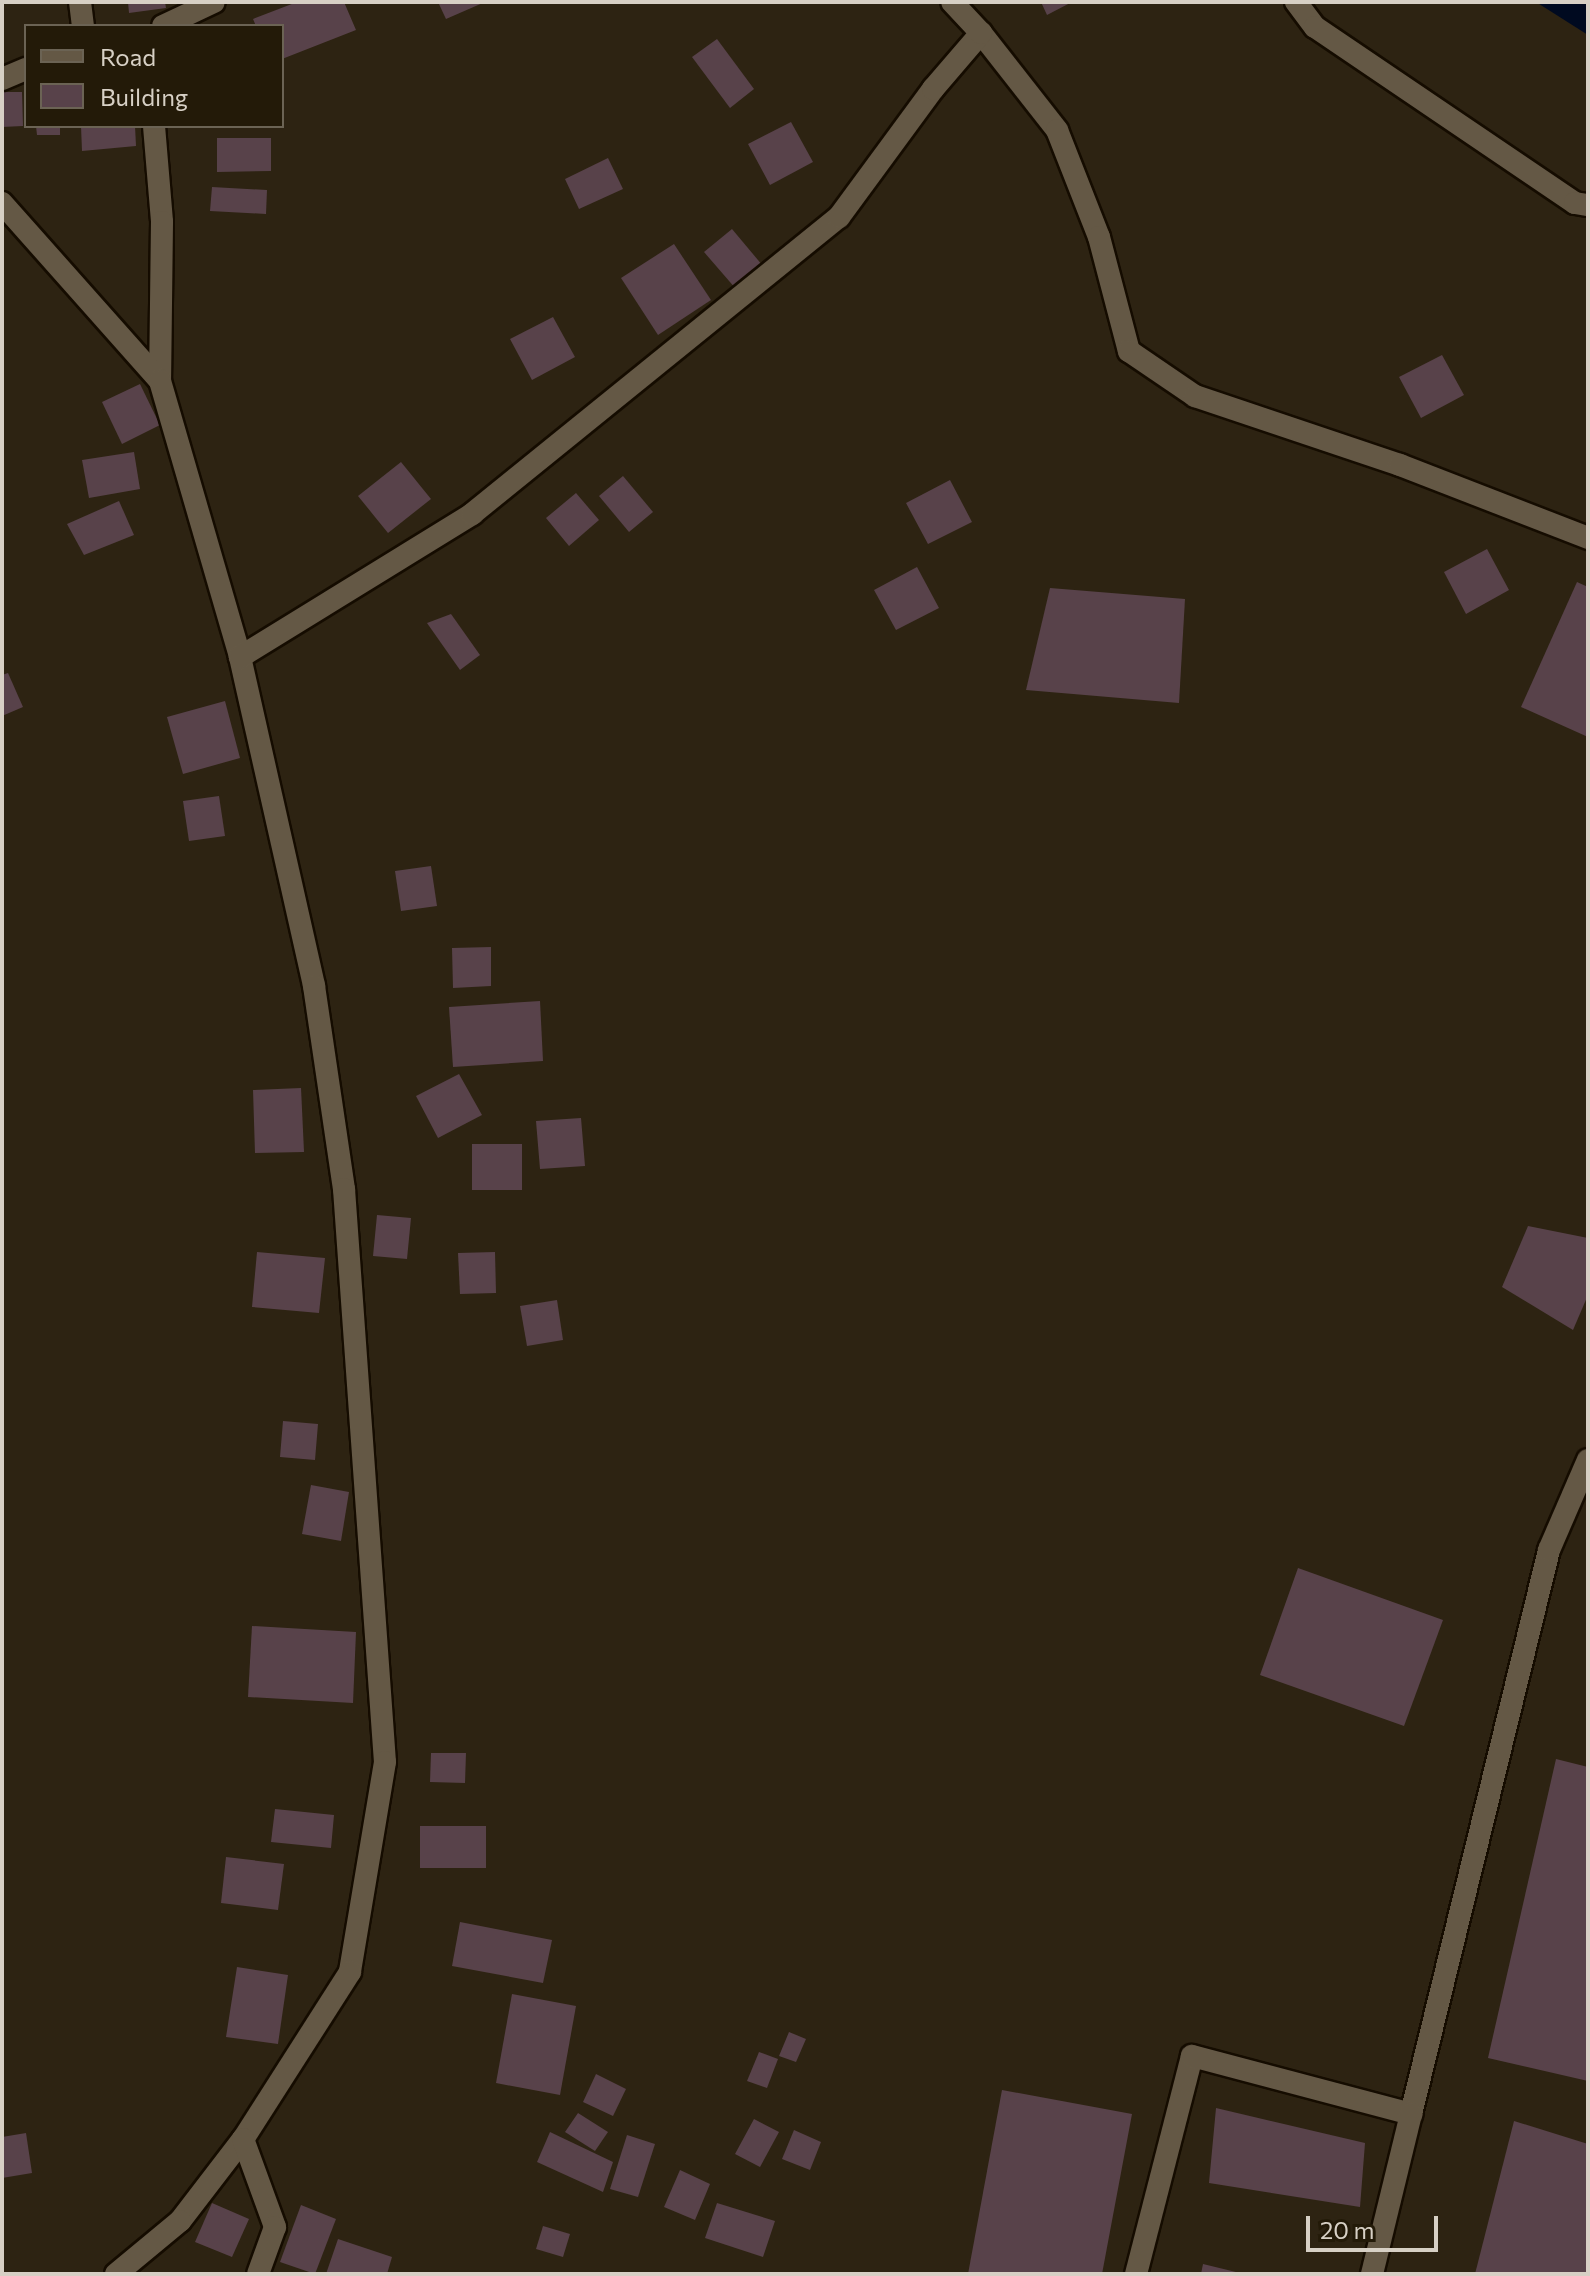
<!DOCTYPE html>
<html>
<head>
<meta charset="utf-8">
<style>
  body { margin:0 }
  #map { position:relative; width:1590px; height:2276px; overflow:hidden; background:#2d2312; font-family:Commissioner,sans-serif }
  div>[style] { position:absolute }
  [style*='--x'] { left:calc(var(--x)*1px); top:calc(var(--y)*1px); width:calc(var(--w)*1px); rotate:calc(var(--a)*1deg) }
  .water>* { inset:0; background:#000a20 }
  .building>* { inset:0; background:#58424a }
  .roads { filter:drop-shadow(2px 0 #150c00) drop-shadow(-2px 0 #150c00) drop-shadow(0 2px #150c00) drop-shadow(0 -2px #150c00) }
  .minor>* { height:22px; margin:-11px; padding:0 11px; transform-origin:11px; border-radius:11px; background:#645845 }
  span { translate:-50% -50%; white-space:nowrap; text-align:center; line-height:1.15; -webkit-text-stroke:6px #231a08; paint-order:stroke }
  .frame { position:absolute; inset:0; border:4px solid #d7d0c5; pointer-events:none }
  .legend { position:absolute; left:24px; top:24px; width:260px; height:104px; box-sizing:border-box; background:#231a08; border:2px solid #6b6354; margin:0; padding:10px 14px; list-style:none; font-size:24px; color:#d7d0c5 }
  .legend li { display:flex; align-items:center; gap:16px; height:40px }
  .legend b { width:40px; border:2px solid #6b6354 }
  .scale { position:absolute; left:1306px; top:2216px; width:132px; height:36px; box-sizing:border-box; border:4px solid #d7d0c5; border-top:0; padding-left:10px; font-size:24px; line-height:28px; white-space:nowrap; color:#d7d0c5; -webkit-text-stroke:6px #231a08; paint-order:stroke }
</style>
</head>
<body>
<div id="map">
  <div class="water">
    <div style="clip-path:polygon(1536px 2px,1588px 2px,1588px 35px)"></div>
  </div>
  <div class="building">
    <div style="clip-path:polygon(128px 2px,165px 2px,166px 8px,129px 13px)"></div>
    <div style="clip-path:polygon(297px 2px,344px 2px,356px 30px,282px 59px,282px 26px,256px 26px,253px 19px)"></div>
    <div style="clip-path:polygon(438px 2px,485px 2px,446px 19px)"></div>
    <div style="clip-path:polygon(1041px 2px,1072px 2px,1047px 15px)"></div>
    <div style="clip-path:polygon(717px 39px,754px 89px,730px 108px,692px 57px)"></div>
    <div style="clip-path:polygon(2px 92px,22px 92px,23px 126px,2px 127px)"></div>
    <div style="clip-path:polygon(791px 122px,813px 162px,770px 185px,748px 144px)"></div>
    <div style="clip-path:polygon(36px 126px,60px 126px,60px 135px,37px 135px)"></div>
    <div style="clip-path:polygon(81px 126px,135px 126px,136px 146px,82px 151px)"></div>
    <div style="clip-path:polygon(217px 138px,271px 138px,271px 171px,217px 172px)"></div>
    <div style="clip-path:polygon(608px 158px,623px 189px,579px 209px,565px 179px)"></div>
    <div style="clip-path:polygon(212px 187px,267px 190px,266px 214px,210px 211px)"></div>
    <div style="clip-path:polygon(732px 229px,763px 266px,736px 289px,704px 252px)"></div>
    <div style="clip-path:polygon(674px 244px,711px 300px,658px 335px,621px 278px)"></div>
    <div style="clip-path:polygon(553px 317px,575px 357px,532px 380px,510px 339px)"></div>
    <div style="clip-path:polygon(1442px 355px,1464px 395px,1421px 418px,1399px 377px)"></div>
    <div style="clip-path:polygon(140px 384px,160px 425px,122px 444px,102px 402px)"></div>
    <div style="clip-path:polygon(134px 452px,140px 489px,89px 498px,82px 460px)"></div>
    <div style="clip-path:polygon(401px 462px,431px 499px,388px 533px,358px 496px)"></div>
    <div style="clip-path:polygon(623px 476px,653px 512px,629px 532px,599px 496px)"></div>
    <div style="clip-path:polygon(950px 480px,972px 522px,928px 544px,906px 503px)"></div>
    <div style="clip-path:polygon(576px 493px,599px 520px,569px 546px,546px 518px)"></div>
    <div style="clip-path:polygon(119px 501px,134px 535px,84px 555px,67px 524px)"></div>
    <div style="clip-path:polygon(1487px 549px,1509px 590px,1466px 614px,1444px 572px)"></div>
    <div style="clip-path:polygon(917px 567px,939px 608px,896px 630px,874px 590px)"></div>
    <div style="clip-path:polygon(1577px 582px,1588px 587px,1588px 737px,1521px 707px)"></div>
    <div style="clip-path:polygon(1050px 588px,1185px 599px,1179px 703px,1026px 690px)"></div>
    <div style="clip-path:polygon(451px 614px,480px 655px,460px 670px,427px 623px)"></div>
    <div style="clip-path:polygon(8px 673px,23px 707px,2px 716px,2px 675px)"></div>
    <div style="clip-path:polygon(225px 701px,240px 758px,183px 774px,167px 717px)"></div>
    <div style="clip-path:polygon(219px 796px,225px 836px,189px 841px,183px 801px)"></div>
    <div style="clip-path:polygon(431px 866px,437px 906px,401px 911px,395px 871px)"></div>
    <div style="clip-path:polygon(491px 947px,491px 986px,453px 988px,452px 948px)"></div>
    <div style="clip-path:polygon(540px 1001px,543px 1061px,453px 1067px,449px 1007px)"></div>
    <div style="clip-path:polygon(459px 1074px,482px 1115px,438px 1138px,416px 1096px)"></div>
    <div style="clip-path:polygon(301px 1088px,304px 1152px,255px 1153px,253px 1090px)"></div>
    <div style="clip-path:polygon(581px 1118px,585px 1166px,540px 1169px,536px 1121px)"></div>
    <div style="clip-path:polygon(472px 1144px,522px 1144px,522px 1190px,472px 1190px)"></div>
    <div style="clip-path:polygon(377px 1215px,411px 1218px,407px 1259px,373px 1256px)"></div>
    <div style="clip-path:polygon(1528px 1226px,1588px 1238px,1588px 1295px,1573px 1330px,1502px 1287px)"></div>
    <div style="clip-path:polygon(257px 1252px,325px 1258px,319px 1313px,252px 1307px)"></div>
    <div style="clip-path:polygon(495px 1252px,496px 1293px,460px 1294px,458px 1253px)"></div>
    <div style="clip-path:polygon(557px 1300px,563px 1340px,527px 1346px,520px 1306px)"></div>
    <div style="clip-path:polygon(283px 1421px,318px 1424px,315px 1460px,280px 1457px)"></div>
    <div style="clip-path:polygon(311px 1485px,349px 1492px,341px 1541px,302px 1534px)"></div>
    <div style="clip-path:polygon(1298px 1568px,1443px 1620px,1404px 1726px,1260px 1675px)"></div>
    <div style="clip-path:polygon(252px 1626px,356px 1632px,353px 1703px,248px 1697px)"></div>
    <div style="clip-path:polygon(431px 1753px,466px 1753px,465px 1783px,430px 1782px)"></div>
    <div style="clip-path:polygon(1556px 1759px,1588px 1767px,1588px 2081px,1488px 2058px)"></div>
    <div style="clip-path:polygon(275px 1809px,334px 1815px,331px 1848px,271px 1842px)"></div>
    <div style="clip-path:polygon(420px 1826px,486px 1826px,486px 1868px,420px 1868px)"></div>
    <div style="clip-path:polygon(226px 1857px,284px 1864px,278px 1910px,221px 1903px)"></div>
    <div style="clip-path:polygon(460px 1922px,552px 1940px,543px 1983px,452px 1966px)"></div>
    <div style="clip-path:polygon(237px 1967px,288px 1975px,278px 2044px,226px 2037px)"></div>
    <div style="clip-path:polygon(512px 1994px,576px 2006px,560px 2095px,496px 2083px)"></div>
    <div style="clip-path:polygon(789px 2032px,806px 2039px,796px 2062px,779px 2056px)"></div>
    <div style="clip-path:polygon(759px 2052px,778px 2059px,767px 2088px,747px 2081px)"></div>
    <div style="clip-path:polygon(596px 2074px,626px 2089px,613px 2116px,583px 2102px)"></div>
    <div style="clip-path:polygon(1002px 2090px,1132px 2114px,1102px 2274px,968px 2274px)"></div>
    <div style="clip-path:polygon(1216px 2108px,1365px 2143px,1360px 2207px,1209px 2183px)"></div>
    <div style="clip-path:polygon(578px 2113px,608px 2132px,595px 2151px,565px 2132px)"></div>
    <div style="clip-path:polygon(754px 2119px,779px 2132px,760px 2167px,735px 2154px)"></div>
    <div style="clip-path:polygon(1514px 2121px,1588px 2144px,1588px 2274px,1475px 2274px)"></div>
    <div style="clip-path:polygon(794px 2130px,821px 2142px,810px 2170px,782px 2159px)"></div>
    <div style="clip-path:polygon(550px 2132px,613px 2162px,603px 2192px,537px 2162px)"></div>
    <div style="clip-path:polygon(26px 2133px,32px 2173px,2px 2178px,2px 2137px)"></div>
    <div style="clip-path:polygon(627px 2135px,655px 2144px,638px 2197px,610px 2189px)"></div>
    <div style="clip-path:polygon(680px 2170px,710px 2184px,695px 2220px,664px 2207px)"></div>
    <div style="clip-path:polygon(212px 2203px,249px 2219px,232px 2257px,195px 2242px)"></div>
    <div style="clip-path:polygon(717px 2203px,775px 2221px,763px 2257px,705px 2238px)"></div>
    <div style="clip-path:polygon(301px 2205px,336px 2219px,315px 2274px,280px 2262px)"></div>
    <div style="clip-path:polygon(543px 2226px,570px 2234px,563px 2257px,536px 2249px)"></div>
    <div style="clip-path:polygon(338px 2239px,392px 2257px,387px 2274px,326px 2274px)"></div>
    <div style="clip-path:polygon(1203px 2264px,1240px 2273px,1240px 2274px,1201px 2274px)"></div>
  </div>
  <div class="roads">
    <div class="minor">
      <div style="--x:80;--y:2;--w:24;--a:83"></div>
      <div style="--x:1296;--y:2;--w:31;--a:53"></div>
      <div style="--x:1315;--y:27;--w:314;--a:34.1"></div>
      <div style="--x:1575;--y:203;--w:13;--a:9"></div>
      <div style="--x:163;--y:26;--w:56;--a:-25.2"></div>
      <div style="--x:981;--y:33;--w:123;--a:51.9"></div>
      <div style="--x:1057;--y:130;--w:115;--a:68.6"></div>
      <div style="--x:1099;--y:237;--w:118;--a:75.3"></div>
      <div style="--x:1129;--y:351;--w:80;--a:34.3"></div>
      <div style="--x:1195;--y:396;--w:216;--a:18.6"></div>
      <div style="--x:1400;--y:465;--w:202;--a:21.2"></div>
      <div style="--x:2;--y:79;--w:26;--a:-23"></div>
      <div style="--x:154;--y:126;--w:96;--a:85.2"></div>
      <div style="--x:162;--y:222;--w:159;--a:90.7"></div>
      <div style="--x:2;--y:203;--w:238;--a:48.4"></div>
      <div style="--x:160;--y:381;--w:287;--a:73.8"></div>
      <div style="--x:240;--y:657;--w:337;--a:77.3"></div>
      <div style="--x:314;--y:986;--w:205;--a:81.6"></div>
      <div style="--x:344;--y:1189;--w:574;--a:85.91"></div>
      <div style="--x:385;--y:1762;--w:213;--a:99.5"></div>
      <div style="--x:350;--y:1972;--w:198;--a:122.6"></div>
      <div style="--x:243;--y:2139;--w:103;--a:127.5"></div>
      <div style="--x:180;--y:2221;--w:83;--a:140.4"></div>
      <div style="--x:240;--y:657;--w:273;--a:-31.6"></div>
      <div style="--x:472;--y:514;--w:472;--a:-39"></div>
      <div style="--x:839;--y:217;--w:159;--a:-53.7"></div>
      <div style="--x:933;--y:89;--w:74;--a:-49.4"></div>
      <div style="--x:981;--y:33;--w:42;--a:-133.1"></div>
      <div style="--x:243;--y:2139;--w:94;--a:70"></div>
      <div style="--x:275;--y:2227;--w:50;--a:109.9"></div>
      <div style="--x:1136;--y:2274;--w:225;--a:-75.6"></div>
      <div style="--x:1192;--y:2056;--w:227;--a:14.8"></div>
      <div style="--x:1411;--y:2114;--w:581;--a:-76.25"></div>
      <div style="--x:1549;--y:1550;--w:98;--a:-66.6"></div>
      <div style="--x:1372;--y:2274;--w:165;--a:-76.3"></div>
    </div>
  </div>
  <div class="frame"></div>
  <ul class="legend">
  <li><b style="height:10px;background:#645845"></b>Road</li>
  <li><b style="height:22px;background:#58424a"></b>Building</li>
  </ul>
  <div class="scale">20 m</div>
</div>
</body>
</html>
